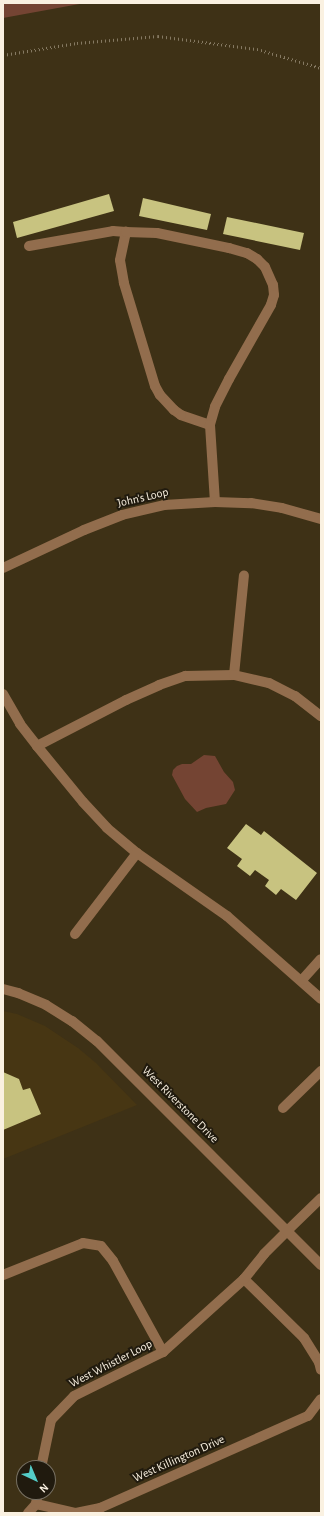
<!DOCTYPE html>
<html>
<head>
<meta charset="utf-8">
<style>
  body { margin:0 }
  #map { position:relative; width:324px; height:1516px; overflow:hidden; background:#3e3116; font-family:"Alegreya Sans",sans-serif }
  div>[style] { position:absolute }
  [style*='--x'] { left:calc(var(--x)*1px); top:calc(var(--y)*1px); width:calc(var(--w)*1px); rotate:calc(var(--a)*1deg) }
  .built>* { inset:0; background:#473613 }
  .green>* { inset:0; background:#744433 }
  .building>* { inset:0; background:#c8c380 }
  .path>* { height:2.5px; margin-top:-1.25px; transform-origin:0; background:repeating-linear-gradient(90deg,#857962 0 1px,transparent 0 4px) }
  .service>* { height:10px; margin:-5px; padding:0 5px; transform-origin:5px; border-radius:5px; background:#926d4d }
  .minor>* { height:10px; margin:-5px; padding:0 5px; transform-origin:5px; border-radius:5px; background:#926d4d }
  .tertiary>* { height:10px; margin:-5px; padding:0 5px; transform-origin:5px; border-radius:5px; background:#926d4d }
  span { translate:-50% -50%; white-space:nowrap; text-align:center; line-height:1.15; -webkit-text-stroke:4px #201a0e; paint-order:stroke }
  .street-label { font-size:12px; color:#faf1e1 }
  .frame { position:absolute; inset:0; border:4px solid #faf1e1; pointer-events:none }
  .north { position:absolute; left:16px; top:1460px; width:40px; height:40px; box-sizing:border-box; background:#201a0e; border:1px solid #777062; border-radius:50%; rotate:136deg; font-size:11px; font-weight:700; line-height:16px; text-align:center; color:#faf1e1 }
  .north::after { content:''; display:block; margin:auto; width:14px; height:18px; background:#54cdc8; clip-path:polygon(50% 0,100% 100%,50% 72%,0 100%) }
</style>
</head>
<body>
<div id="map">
  <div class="built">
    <div style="clip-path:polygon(3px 1011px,17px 1014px,45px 1026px,78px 1048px,96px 1063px,137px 1105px,3px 1159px)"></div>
  </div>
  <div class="green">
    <div style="clip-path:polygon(3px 3px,85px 3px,3px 18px)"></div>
    <div style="clip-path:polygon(204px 755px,215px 756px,224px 772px,233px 782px,235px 790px,226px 804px,206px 808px,197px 812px,185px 799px,172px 775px,173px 770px,177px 766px,182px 764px,191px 764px)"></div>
  </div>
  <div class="building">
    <div style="clip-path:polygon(109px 194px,114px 211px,17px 238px,13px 222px)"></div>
    <div style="clip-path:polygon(143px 198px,211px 214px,207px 230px,139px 216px)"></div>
    <div style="clip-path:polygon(227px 217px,304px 233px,300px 250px,223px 234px)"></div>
    <div style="clip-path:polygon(246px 824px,261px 835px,264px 831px,317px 873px,296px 900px,281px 889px,276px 895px,265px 886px,269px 880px,255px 870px,250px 876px,237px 866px,242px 859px,227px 848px)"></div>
    <div style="clip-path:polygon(3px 1072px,19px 1079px,23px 1090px,30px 1088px,41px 1114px,3px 1130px)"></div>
  </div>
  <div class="path">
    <div style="--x:3;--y:55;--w:75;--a:-9.2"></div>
    <div style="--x:77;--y:43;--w:81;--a:-4.9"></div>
    <div style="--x:158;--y:36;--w:100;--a:7.5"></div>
    <div style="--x:257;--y:49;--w:67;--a:16.5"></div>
  </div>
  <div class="service">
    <div style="--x:29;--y:246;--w:85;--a:-10.1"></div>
    <div style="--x:113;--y:231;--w:13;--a:4"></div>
    <div style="--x:210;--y:425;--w:31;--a:-161"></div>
    <div style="--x:181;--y:415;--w:9;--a:-144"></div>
    <div style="--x:174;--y:410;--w:21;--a:-133"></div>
    <div style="--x:160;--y:395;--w:10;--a:-119"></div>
    <div style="--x:155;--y:386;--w:108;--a:-106.8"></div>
    <div style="--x:124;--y:283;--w:23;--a:-100"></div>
    <div style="--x:120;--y:260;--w:29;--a:-78"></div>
    <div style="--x:126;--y:232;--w:31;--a:2"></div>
    <div style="--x:157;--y:233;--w:74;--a:11.8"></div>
    <div style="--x:229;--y:248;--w:19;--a:16"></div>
    <div style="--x:247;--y:253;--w:12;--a:31"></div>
    <div style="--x:257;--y:259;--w:11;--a:45"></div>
    <div style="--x:265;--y:267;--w:20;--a:66"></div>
    <div style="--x:273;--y:285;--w:10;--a:84"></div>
    <div style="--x:274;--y:295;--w:10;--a:107"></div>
    <div style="--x:271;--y:305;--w:85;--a:119.6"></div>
    <div style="--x:229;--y:379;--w:31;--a:117"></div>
    <div style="--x:215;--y:407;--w:19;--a:106"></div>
    <div style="--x:210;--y:425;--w:77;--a:86.3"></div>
    <div style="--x:234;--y:675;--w:100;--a:-84.3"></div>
    <div style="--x:3;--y:694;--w:34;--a:60"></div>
    <div style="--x:20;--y:724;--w:28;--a:52"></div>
    <div style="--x:37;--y:746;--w:72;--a:50.6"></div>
    <div style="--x:83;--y:802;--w:35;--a:47"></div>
    <div style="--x:107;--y:828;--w:39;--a:40"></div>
    <div style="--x:137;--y:853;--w:110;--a:35"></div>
    <div style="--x:227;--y:916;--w:125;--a:41.4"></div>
    <div style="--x:37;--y:746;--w:100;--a:-27.3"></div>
    <div style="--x:126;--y:700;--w:36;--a:-24"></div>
    <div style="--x:159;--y:685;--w:28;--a:-19"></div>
    <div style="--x:185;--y:676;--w:49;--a:-1.2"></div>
    <div style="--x:234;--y:675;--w:36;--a:13"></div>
    <div style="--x:269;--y:683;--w:29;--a:27"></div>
    <div style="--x:295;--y:696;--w:33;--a:38"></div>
    <div style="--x:75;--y:934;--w:102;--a:-52.6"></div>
    <div style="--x:302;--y:980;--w:28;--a:-48"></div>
    <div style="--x:283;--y:1108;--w:53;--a:-44.2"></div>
    <div style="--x:3;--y:1275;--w:86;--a:-21.8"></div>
    <div style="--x:83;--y:1243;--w:18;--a:9"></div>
    <div style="--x:101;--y:1246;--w:19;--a:51"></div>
    <div style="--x:113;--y:1261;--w:104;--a:61.2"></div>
    <div style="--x:244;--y:1279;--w:84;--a:44.5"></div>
    <div style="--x:304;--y:1338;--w:28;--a:58"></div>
    <div style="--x:319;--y:1362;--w:8;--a:76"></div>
    <div style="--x:41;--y:1468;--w:49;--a:-78.2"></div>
    <div style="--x:51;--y:1420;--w:33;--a:-46"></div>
    <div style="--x:74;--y:1396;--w:99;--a:-26.3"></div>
    <div style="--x:163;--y:1352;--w:109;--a:-42"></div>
    <div style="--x:244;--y:1279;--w:32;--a:-51"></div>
    <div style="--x:264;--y:1254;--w:33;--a:-45"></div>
    <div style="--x:36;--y:1504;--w:41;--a:12.7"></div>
    <div style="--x:76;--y:1513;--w:25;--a:-12"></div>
    <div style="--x:100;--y:1508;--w:227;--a:-23.9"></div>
    <div style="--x:308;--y:1416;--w:21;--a:-53"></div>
    <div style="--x:28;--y:1513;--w:12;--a:-48"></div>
    <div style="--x:36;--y:1504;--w:12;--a:-81"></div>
  </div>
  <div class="minor">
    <div style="--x:3;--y:568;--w:89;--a:-25.1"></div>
    <div style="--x:84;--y:530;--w:41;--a:-21.5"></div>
    <div style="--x:122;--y:515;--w:43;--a:-13.4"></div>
    <div style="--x:164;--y:505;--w:51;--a:-3.4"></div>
    <div style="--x:215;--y:502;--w:36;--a:2"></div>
    <div style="--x:251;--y:503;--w:31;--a:9"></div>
    <div style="--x:282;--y:508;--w:41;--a:15.8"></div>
    <div style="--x:287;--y:1231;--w:47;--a:-44.1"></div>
  </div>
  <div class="tertiary">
    <div style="--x:3;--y:989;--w:16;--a:15"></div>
    <div style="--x:18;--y:993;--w:30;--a:23"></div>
    <div style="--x:46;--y:1005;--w:31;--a:32"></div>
    <div style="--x:72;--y:1021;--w:32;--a:39"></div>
    <div style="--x:97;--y:1041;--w:317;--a:45"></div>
  </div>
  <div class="street-label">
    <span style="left:143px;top:498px;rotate:-13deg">John's Loop</span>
    <span style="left:180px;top:1105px;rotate:45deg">West Riverstone Drive</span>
    <span style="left:111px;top:1364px;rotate:-27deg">West Whistler Loop</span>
    <span style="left:179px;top:1459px;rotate:-24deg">West Killington Drive</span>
  </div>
  <div class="frame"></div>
  <div class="north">N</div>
</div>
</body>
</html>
